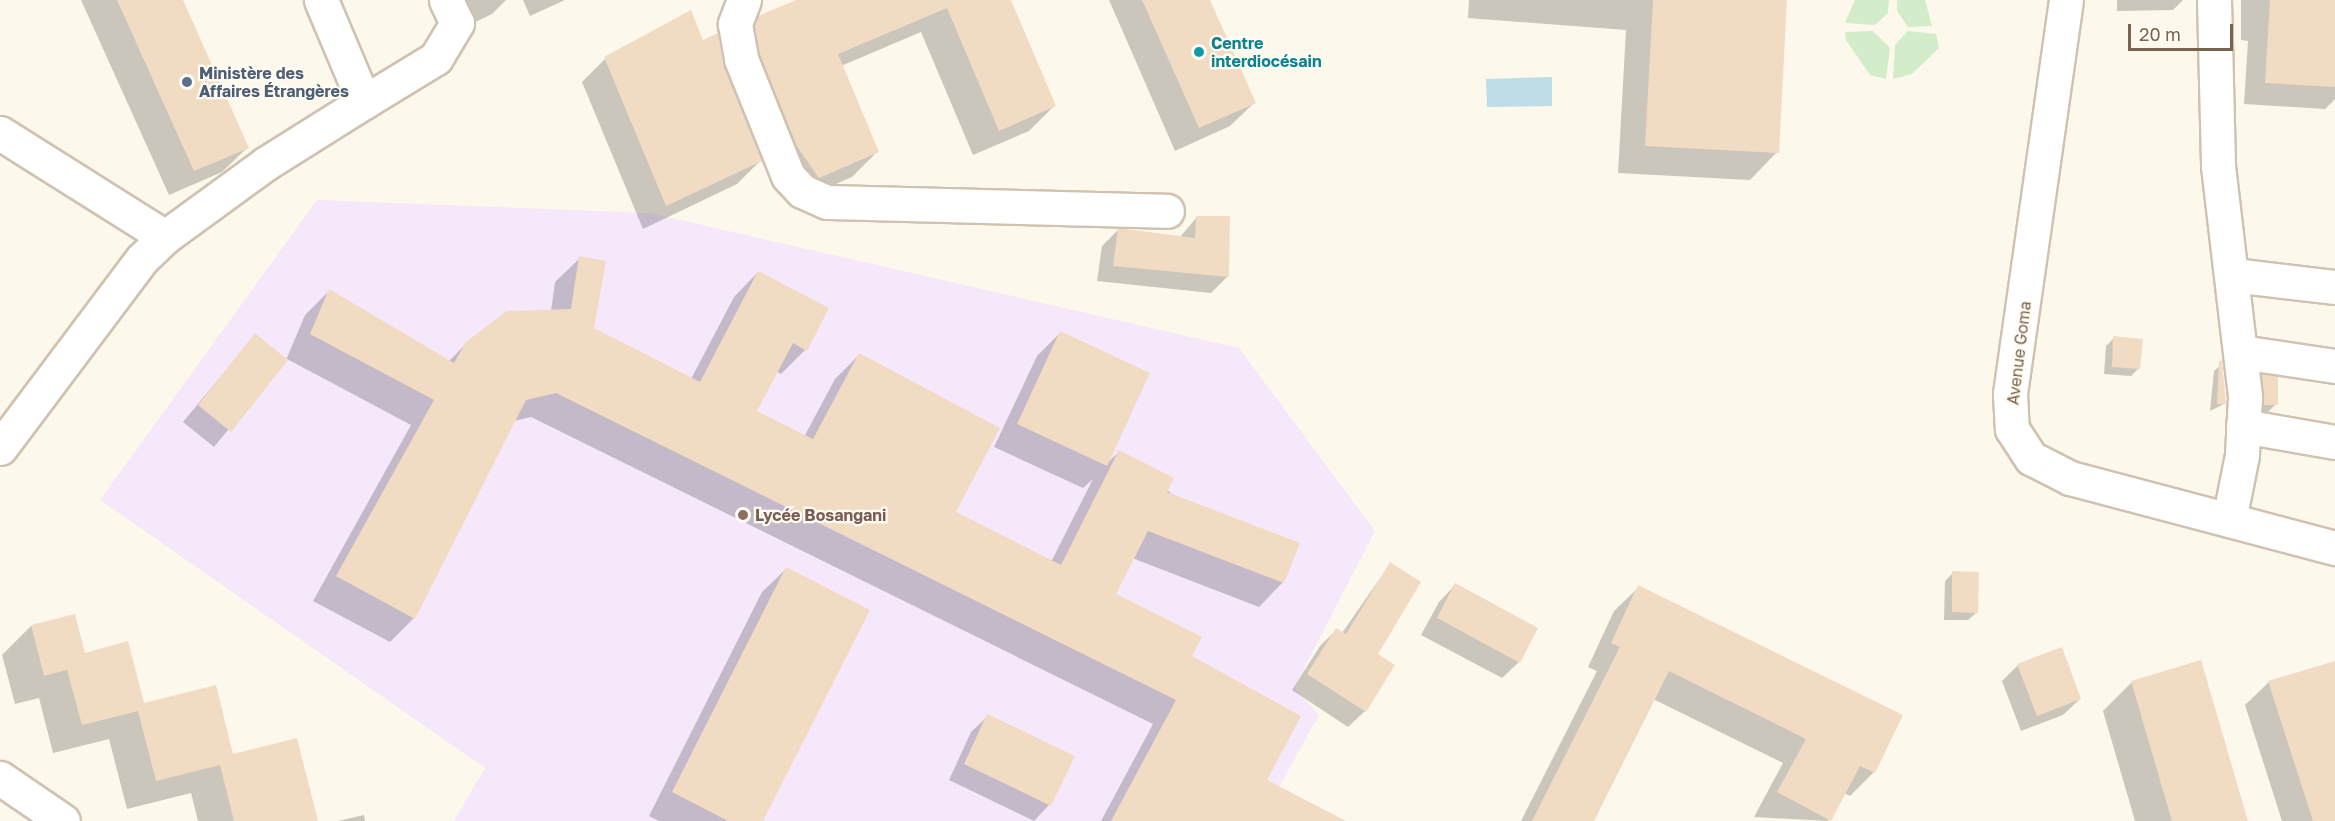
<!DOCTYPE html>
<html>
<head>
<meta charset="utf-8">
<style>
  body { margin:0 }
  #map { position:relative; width:2335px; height:821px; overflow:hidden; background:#fdf8ec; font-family:"Golos Text",sans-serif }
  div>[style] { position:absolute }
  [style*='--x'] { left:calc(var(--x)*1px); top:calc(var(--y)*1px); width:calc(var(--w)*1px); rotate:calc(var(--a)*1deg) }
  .education>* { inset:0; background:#f5e8fa }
  .green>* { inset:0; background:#d3ecc9 }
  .water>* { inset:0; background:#bfdde7 }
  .shadow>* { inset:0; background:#0003 }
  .building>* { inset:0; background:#f2dbc3 }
  .roads { filter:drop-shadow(2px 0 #d0c2b0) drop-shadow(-2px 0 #d0c2b0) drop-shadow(0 2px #d0c2b0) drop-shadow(0 -2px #d0c2b0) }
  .minor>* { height:33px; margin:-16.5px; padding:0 16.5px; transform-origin:16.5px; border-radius:16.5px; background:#fff }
  .dots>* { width:16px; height:16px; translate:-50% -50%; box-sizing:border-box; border:3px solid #fffcf3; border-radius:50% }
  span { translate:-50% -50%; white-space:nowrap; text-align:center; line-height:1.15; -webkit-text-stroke:4.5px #fffcf3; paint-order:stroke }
  .culture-label { font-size:16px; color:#0d838f; font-weight:700 }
  .left { translate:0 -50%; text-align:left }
  .service-label { font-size:16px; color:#4e5e75; font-weight:700 }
  .street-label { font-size:16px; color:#79624e }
  .education-label { font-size:16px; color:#785e54; font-weight:700 }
  .scale { position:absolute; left:2128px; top:24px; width:105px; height:27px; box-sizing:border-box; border:3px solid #79624e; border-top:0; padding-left:8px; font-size:18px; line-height:21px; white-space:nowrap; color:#79624e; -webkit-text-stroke:4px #fffcf3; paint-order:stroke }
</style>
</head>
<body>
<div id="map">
  <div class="education">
    <div style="clip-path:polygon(317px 200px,650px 213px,1239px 348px,1375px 531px,1294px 688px,1319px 715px,1260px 821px,454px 821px,485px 768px,100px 500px)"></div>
  </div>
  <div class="green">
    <div style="clip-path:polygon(1855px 0,1889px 0,1888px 13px,1875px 25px,1845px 23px)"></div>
    <div style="clip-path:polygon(1897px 0,1925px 0,1932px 26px,1908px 27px,1897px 11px)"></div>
    <div style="clip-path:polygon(1873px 31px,1890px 48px,1886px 79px,1870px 75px,1846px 40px,1845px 32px)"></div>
    <div style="clip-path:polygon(1908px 31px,1936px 34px,1939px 48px,1912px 74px,1893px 79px,1895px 45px)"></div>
  </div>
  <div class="water">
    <div style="clip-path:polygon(1552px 77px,1552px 106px,1487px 107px,1486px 79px)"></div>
  </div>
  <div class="shadow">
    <div style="clip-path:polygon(81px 0,181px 0,247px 148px,222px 172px,169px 195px)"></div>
    <div style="clip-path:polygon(431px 0,506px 0,492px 14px,449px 35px)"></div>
    <div style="clip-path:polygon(523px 0,565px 0,530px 16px)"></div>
    <div style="clip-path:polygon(801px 0,1009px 0,1055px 105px,1029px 131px,973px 155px,921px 32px,841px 66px,877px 152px,852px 177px,792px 203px,783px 196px,734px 80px,733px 43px,759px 17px)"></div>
    <div style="clip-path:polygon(1109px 0,1208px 0,1254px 103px,1230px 126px,1175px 151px)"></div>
    <div style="clip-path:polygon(1469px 0,1785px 0,1777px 152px,1750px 180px,1618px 173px,1626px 30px,1468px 18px)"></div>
    <div style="clip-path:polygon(2117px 0,2183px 0,2173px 10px,2117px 11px)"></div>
    <div style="clip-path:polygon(2241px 0,2335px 0,2335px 99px,2325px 109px,2244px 104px,2248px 41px,2241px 40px)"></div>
    <div style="clip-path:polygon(702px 42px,722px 66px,760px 161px,737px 184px,643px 229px,582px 82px,605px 59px)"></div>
    <div style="clip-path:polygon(1197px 217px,1227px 277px,1211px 293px,1097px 281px,1102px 246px,1118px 230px,1180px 237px)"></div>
    <div style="clip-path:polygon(580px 258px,592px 329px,691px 379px,734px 297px,758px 272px,805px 350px,781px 374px,776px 371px,755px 412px,804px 437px,835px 379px,859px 355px,954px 513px,1051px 562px,1093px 479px,1083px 488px,994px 447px,1037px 356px,1060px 333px,1107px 463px,1119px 452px,1283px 582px,1259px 607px,1132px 558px,1114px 594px,1190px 657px,1265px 780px,1344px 821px,1101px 821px,1153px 724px,531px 417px,514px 421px,414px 618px,390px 642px,313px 601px,411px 425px,287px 359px,214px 447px,183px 422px,255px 335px,286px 360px,305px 315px,329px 291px,449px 361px,467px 343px,551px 311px,555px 282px)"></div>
    <div style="clip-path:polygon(2114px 338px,2139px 368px,2131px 376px,2104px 374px,2106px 346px)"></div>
    <div style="clip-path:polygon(2221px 365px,2224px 404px,2210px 411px,2214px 371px)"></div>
    <div style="clip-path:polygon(2262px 376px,2276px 404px,2268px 412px,2256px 412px,2254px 384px)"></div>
    <div style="clip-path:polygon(1390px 564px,1365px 711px,1348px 727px,1292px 690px,1320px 646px,1337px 629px,1342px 633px)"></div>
    <div style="clip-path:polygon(786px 569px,762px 821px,659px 821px,649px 816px,762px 592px)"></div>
    <div style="clip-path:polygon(1953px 573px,1977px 612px,1968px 620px,1944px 620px,1945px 581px)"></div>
    <div style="clip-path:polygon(1455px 585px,1519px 662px,1502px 678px,1421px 635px,1439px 602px)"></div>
    <div style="clip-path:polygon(1639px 587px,1874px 772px,1850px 796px,1844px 793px,1828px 821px,1754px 817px,1783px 763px,1653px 699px,1592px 821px,1521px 821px,1597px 671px,1588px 667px,1614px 611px)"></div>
    <div style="clip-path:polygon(31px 626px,83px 655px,143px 705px,232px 756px,316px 821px,198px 821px,191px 793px,127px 809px,109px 739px,53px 753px,39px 698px,15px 704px,2px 655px)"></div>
    <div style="clip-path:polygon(2335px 662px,2335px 821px,2282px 821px,2245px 705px,2269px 682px)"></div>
    <div style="clip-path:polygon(2018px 665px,2080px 699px,2063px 715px,2021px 731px,2002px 681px)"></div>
    <div style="clip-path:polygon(2132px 682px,2246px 821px,2135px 821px,2103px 711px)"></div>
    <div style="clip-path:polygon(988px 716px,1049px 805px,1034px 821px,949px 780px,971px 732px)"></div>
    <div style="clip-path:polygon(364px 815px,365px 821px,338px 821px)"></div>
  </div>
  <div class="building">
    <div style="clip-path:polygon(117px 0,183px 0,249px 148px,194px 171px)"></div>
    <div style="clip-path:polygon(796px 0,1011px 0,1056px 106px,999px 131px,947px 8px,838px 54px,879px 152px,819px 178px,796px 145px,759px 54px,754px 26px,758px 16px)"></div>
    <div style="clip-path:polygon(1142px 0,1210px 0,1256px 103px,1199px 128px)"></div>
    <div style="clip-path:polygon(1653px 0,1787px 0,1779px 153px,1645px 146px)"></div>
    <div style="clip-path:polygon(2270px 0,2335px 0,2335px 87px,2265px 83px)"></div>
    <div style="clip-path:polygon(691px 10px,703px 40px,718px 33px,724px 66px,762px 161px,666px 206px,604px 57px)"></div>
    <div style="clip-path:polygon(1196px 216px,1230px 216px,1229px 277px,1113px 266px,1118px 228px,1195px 238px)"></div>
    <div style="clip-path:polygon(579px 256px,606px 261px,594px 328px,700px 382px,758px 271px,829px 308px,807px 351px,793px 343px,757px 411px,813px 439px,859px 353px,1000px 428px,956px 512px,1061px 565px,1119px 450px,1174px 478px,1167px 492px,1300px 543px,1284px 583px,1148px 531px,1116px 594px,1202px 637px,1192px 656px,1301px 716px,1267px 780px,1346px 821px,1111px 821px,1176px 700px,556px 393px,526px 400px,415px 619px,336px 576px,434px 400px,310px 334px,329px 289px,454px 363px,466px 342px,507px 311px,571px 309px)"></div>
    <div style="clip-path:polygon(1060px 331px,1150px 373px,1107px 466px,1017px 424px)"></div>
    <div style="clip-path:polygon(255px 333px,288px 360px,231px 432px,198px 405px)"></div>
    <div style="clip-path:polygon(2113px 336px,2143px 339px,2140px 369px,2112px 367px)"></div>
    <div style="clip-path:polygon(2219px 361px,2222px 361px,2226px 404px,2217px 404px)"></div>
    <div style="clip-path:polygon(2261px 374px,2278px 376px,2278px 405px,2263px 405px)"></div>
    <div style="clip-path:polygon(1390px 562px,1421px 582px,1378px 654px,1395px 665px,1366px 712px,1307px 674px,1336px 628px,1346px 634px)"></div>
    <div style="clip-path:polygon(786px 567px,870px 610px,763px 821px,728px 821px,672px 792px)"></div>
    <div style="clip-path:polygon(1952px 571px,1979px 572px,1978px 613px,1952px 612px)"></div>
    <div style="clip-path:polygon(1455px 583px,1538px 628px,1520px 663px,1437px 618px)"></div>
    <div style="clip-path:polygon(1638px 585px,1903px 715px,1875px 773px,1860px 766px,1831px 821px,1777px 792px,1806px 739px,1669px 671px,1594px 821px,1532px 821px,1620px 647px,1611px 643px)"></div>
    <div style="clip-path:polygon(75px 614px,85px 653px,128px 641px,144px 703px,216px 685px,233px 754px,297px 738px,318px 821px,234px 821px,220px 765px,156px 781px,138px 711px,82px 725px,67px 670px,44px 676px,31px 625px)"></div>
    <div style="clip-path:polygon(2062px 647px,2081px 699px,2037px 716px,2017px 664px)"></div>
    <div style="clip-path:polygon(2201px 660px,2248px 821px,2172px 821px,2131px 681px)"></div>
    <div style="clip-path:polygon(2335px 661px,2335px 821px,2313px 821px,2268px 681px)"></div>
    <div style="clip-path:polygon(987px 714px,1075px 756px,1051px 806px,964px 764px)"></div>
  </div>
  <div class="roads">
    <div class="minor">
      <div style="--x:744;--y:0;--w:26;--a:111"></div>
      <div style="--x:735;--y:24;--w:36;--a:80"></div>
      <div style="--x:741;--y:59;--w:126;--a:68.1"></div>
      <div style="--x:788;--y:176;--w:21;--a:47"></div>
      <div style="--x:802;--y:191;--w:27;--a:24"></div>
      <div style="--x:827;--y:202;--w:340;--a:1.5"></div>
      <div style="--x:2066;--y:0;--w:398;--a:98.1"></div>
      <div style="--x:2010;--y:394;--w:35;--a:87"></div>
      <div style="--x:2012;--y:429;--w:35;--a:57"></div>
      <div style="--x:2031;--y:458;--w:44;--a:27.1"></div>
      <div style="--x:2070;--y:478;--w:274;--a:14.8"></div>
      <div style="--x:2214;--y:0;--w:166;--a:88.6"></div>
      <div style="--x:2218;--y:166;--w:233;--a:83.3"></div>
      <div style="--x:2245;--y:397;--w:58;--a:93"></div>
      <div style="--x:2242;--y:455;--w:66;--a:101.3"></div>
      <div style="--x:364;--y:102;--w:84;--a:-31.4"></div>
      <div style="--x:436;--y:58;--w:41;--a:-59"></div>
      <div style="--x:457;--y:23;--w:25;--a:-116"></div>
      <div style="--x:0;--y:133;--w:195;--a:32.2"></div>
      <div style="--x:2233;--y:275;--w:103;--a:6.7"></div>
      <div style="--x:2241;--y:352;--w:95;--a:8.5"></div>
      <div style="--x:2243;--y:426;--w:93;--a:9.9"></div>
      <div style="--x:0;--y:448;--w:236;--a:-53.1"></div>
      <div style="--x:142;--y:259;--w:32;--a:-44"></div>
      <div style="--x:165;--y:237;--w:124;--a:-36.1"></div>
      <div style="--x:265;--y:164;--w:117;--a:-32.1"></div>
      <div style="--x:364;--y:102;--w:111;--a:-112.9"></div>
      <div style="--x:0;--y:778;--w:76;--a:34.3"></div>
    </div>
  </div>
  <div class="dots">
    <div style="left:1199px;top:52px;background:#0f9aa8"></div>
    <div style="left:187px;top:82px;background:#5c6f8a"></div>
    <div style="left:743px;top:515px;background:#8d6e63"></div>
  </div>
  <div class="culture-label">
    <span class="left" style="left:1211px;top:52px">Centre<br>interdiocésain</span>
  </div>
  <div class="service-label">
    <span class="left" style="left:199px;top:82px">Ministère des<br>Affaires Étrangères</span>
  </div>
  <div class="street-label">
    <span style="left:2019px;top:353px;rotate:-83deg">Avenue Goma</span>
  </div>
  <div class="education-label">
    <span class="left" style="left:755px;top:515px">Lycée Bosangani</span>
  </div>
  <div class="scale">20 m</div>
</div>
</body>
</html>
